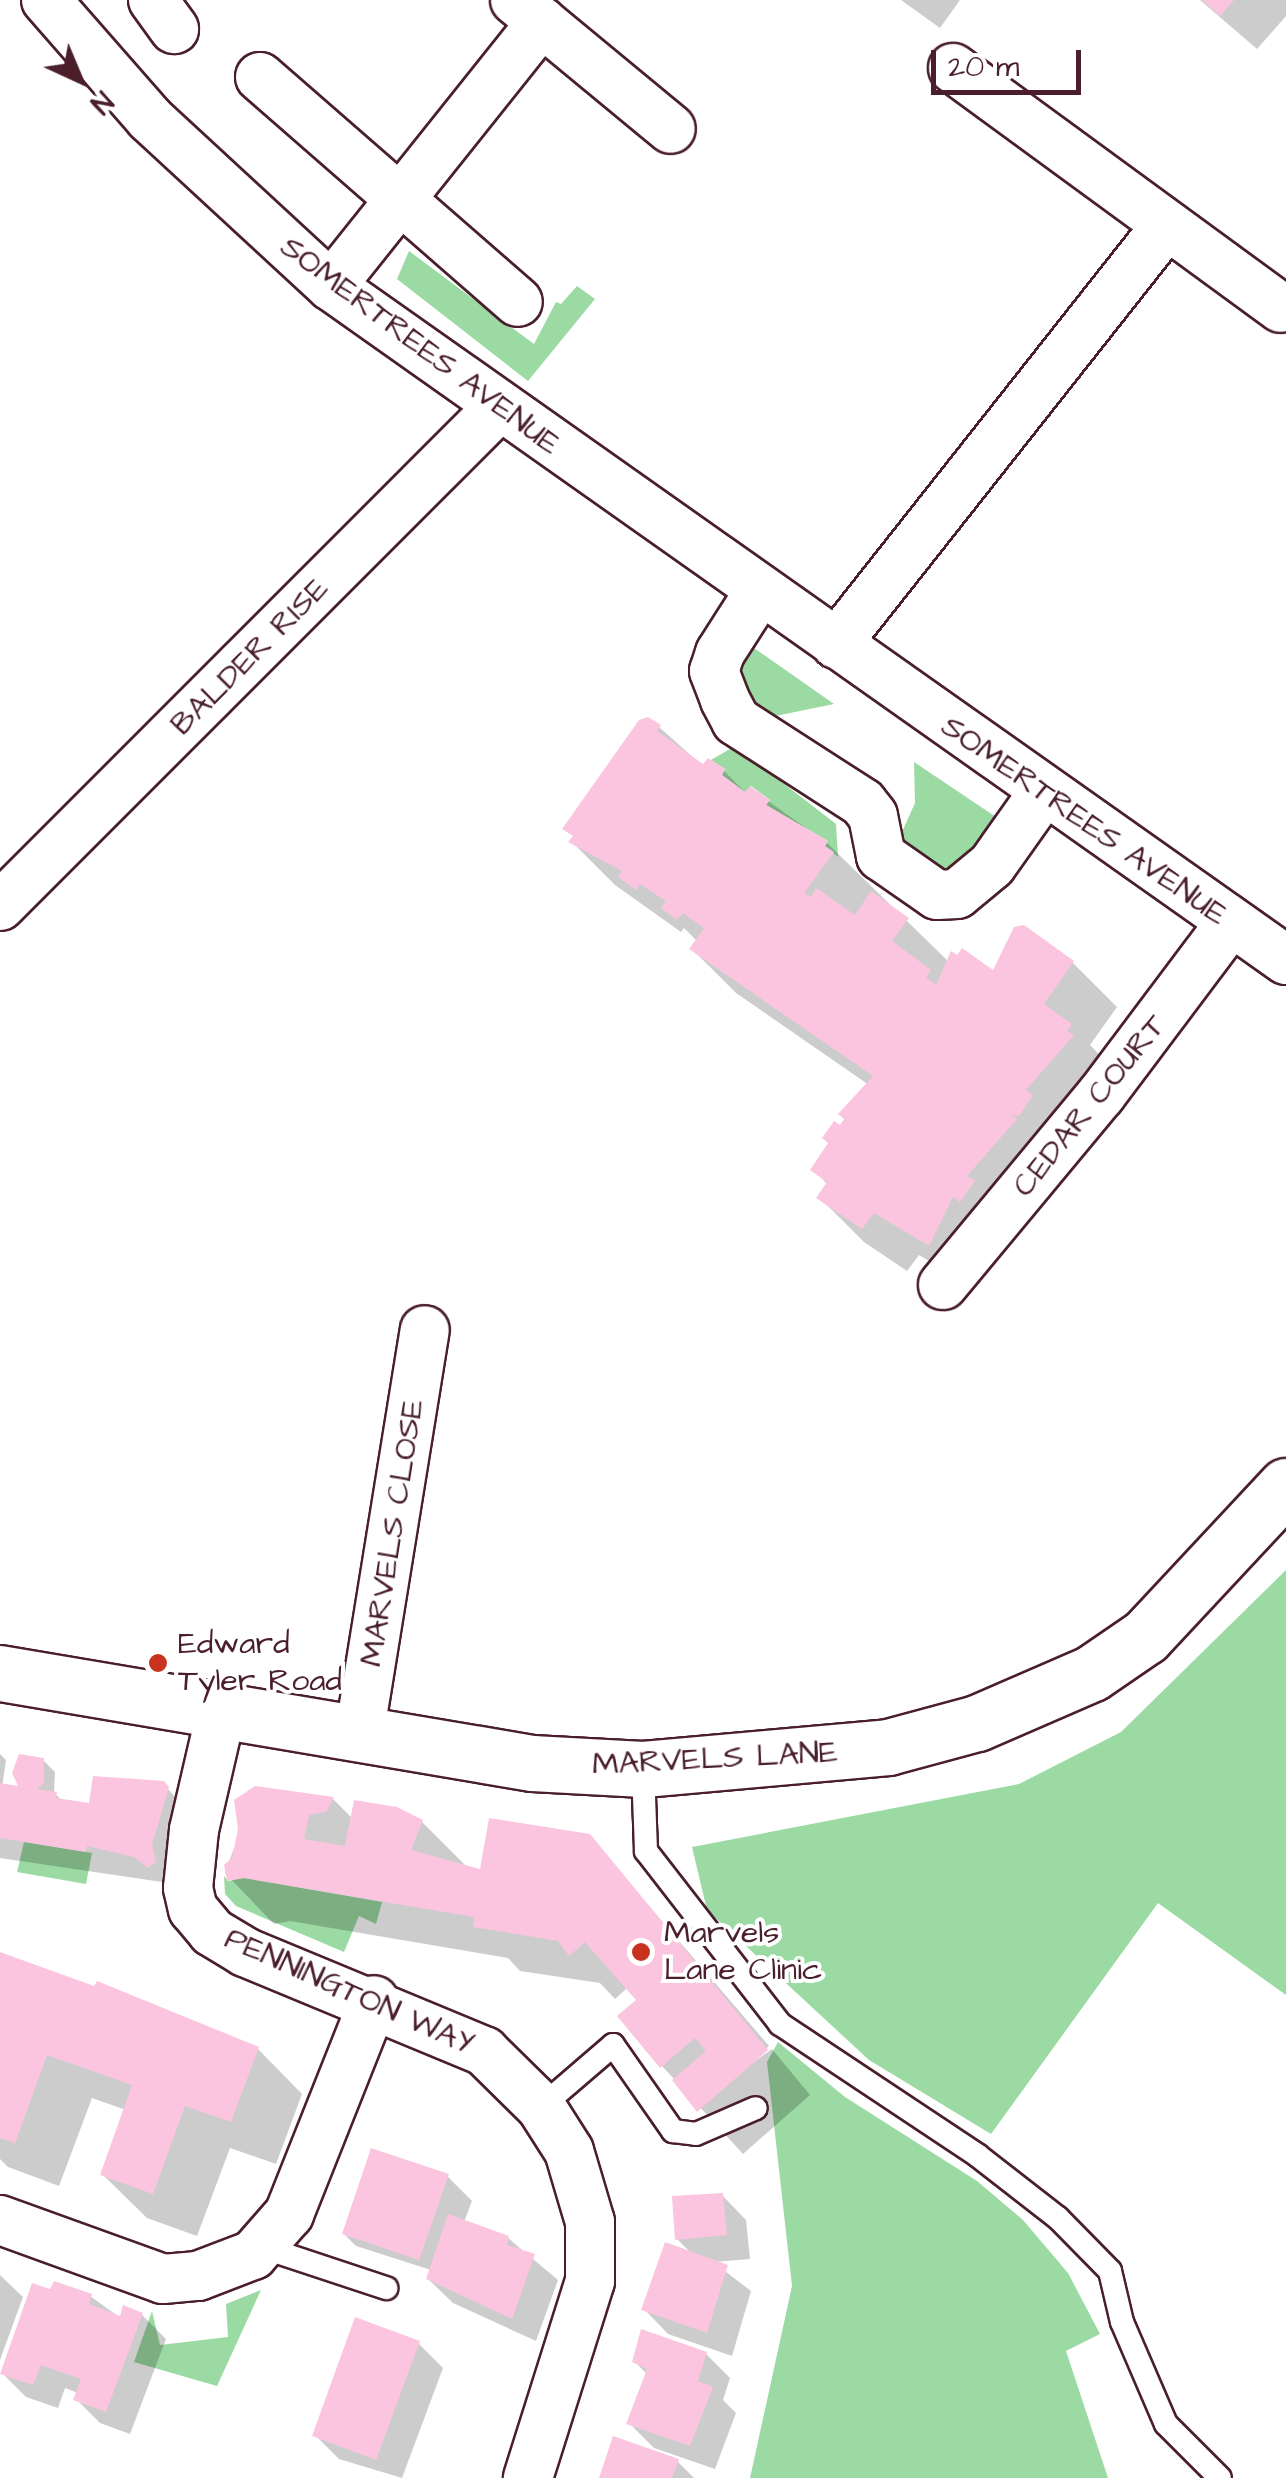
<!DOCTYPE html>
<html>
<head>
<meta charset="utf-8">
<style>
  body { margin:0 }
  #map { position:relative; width:1286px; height:2478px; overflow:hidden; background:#fff; font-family:"Architects Daughter",sans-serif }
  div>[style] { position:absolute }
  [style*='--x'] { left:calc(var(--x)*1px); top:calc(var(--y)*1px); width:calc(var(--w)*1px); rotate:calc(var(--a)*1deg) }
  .green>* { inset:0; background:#9bdaa2 }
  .shadow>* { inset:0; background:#0003 }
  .building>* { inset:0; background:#fbc5df }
  .roads { filter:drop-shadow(2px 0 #4a1f2b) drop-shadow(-2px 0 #4a1f2b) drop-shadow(0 2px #4a1f2b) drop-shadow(0 -2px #4a1f2b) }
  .service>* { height:22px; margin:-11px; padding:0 11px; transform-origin:11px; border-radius:11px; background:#fff }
  .minor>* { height:48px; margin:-24px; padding:0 24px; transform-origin:24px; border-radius:24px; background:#fff }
  .tertiary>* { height:55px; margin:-27.5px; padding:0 27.5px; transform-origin:27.5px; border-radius:27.5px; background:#fff }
  .dots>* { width:28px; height:28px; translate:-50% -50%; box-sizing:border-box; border:5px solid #fff; border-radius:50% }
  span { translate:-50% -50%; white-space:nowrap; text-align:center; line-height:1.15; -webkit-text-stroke:8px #fff; paint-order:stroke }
  .street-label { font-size:32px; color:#4a1f2b }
  .poi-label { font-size:32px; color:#4a1f2b }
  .left { translate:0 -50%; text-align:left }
  .north { position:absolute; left:30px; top:30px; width:100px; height:100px; -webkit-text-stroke:8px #fff; paint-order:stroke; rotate:136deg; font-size:28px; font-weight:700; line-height:40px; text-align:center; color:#4a1f2b }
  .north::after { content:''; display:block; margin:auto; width:35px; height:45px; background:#4a1f2b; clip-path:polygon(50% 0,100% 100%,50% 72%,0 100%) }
  .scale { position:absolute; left:931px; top:50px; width:150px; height:45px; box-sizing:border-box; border:5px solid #4a1f2b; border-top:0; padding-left:12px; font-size:30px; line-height:35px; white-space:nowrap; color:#4a1f2b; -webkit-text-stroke:8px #fff; paint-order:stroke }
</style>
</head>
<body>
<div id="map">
  <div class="green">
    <div style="clip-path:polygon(409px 251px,534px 344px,556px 302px,561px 304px,577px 286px,595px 299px,528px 381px,397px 279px)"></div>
    <div style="clip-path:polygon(744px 641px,834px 704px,761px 719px,742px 702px,738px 659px)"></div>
    <div style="clip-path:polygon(735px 746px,836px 824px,838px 857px,825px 846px,828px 841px,766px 805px,770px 800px,751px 786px,745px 792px,722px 775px,725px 769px,711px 760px)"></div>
    <div style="clip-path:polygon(914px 762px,996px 817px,952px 877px,897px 843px,915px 803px)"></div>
    <div style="clip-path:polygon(1286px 1570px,1286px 1995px,1158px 1903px,991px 2134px,869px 2060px,707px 1910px,692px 1847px,1019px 1784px,1121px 1732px)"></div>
    <div style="clip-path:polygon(24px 1842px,92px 1853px,86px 1884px,17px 1872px)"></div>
    <div style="clip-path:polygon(224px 1876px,228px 1881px,244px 1878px,382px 1902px,376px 1924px,359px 1916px,344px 1952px,236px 1906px,225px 1894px)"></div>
    <div style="clip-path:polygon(778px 2042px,845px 2097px,977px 2181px,1023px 2220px,1068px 2273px,1100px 2334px,1066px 2351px,1108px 2478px,750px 2478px,792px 2286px,767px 2062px)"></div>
    <div style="clip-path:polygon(261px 2290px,217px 2386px,134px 2362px,152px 2311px,160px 2345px,228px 2337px,226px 2304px)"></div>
  </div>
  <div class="shadow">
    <div style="clip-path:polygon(901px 0,960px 0,940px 28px)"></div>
    <div style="clip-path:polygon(1200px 0,1286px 0,1286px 16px,1257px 49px)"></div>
    <div style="clip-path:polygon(659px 727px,704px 767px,724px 771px,747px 794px,751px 789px,827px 843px,949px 962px,994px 974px,1073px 963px,1117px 1007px,1090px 1045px,1114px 1070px,997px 1239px,973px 1288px,919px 1255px,907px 1271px,864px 1242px,820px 1198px,828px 1185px,813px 1169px,869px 1085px,736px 993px,692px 949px,697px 941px,684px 928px,681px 932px,615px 885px,572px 842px)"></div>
    <div style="clip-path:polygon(0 1754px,6px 1760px,2px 1788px,21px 1789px,43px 1760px,55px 1772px,54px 1793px,63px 1801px,91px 1806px,162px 1783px,192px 1814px,174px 1891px,162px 1882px,0 1858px)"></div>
    <div style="clip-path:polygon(333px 1799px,353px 1819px,422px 1822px,466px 1866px,482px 1872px,589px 1836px,769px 2046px,731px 2078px,772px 2049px,810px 2095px,743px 2154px,662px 2066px,639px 2001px,628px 1987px,615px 1999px,600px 1983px,520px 1971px,508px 1958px,290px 1921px,274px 1924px,225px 1873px,241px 1829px)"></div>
    <div style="clip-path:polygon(0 1953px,258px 2049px,302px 2094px,276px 2164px,230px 2148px,197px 2236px,147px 2218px,102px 2174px,126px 2110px,92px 2098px,59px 2186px,8px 2167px,0 2159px)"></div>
    <div style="clip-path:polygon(447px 2176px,472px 2201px,464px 2222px,508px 2238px,558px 2280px,536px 2341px,453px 2303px,428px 2279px,431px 2270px,356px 2246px,344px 2234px)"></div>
    <div style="clip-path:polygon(722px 2195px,746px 2220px,750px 2259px,713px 2262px,751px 2291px,732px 2356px,668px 2334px,644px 2309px,693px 2255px,677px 2239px)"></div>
    <div style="clip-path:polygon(0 2275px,23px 2297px,0 2360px)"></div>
    <div style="clip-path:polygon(90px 2296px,122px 2319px,142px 2315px,166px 2339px,130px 2434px,100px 2423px,76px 2399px,78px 2393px,65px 2388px,58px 2408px,26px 2397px,2px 2373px)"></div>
    <div style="clip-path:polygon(419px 2344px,443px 2368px,402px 2478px,339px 2459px,315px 2435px)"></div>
    <div style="clip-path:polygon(706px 2354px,730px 2378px,723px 2400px,736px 2413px,715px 2469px,654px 2448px,629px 2423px,647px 2374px,634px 2361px)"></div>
    <div style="clip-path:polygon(678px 2462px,694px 2478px,603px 2478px)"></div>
  </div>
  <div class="building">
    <div style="clip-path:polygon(1202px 0,1234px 0,1220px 16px)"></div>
    <div style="clip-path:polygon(648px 717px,661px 725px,657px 731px,703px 764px,708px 758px,725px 769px,722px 775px,745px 792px,750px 786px,770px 800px,766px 805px,828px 841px,825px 846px,834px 852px,804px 893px,811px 897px,816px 888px,855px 915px,871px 891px,909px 918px,892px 941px,931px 970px,926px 977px,936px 985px,951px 951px,957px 955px,962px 948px,993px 970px,1014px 927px,1024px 925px,1074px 961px,1044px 1004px,1072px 1024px,1067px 1031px,1074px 1035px,1026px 1090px,1033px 1095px,1019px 1116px,1010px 1114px,1017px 1119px,967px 1176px,975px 1181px,960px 1202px,953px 1197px,929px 1246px,874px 1213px,862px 1229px,816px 1198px,827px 1182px,810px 1170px,828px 1143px,822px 1138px,834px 1121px,840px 1125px,844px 1119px,838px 1114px,873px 1076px,689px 949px,704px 928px,683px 913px,677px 920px,661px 908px,666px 901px,640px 884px,636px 890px,618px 877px,622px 871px,568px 842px,573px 836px,562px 829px,639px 720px)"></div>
    <div style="clip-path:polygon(19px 1754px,44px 1758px,44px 1783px,37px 1789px,57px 1792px,56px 1798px,89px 1803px,93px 1776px,164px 1781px,169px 1787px,152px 1845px,156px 1862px,148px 1868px,134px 1857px,87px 1846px,86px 1852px,0 1838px,0 1783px,18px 1786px,12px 1773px)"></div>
    <div style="clip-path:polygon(255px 1786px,334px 1797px,326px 1812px,309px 1815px,304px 1839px,345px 1846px,354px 1800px,397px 1807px,423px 1820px,411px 1850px,480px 1869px,489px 1818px,590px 1834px,768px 2050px,697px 2112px,672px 2080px,706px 2051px,695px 2038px,660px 2068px,617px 2016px,636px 2000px,585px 1942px,569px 1956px,558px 1941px,473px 1927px,474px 1917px,244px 1878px,227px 1881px,224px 1865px,232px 1858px,238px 1829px,234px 1800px)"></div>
    <div style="clip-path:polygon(0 1952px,94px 1986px,97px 1981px,259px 2047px,231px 2122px,185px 2106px,153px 2194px,100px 2175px,132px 2085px,47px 2055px,15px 2143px,0 2138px)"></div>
    <div style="clip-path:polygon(371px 2148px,449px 2174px,419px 2260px,342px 2234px)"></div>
    <div style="clip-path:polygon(723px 2193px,727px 2235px,675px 2240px,672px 2196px)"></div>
    <div style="clip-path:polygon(448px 2214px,509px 2236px,507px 2245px,535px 2254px,512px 2319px,426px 2279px)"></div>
    <div style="clip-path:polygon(665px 2242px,728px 2265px,707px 2333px,641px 2310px)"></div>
    <div style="clip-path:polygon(54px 2281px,92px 2294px,89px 2304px,120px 2316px,123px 2305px,143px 2313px,106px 2412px,73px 2400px,81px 2379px,41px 2365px,33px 2385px,0 2374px,32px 2283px,50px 2289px)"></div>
    <div style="clip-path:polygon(355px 2317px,420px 2341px,376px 2460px,312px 2436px)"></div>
    <div style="clip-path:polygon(641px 2329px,707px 2352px,698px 2381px,713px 2387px,690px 2446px,626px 2424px,647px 2369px,632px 2362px)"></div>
    <div style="clip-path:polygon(613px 2436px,679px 2459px,672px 2478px,599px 2478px)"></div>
  </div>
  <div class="roads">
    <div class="service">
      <div style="--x:643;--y:1769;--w:82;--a:87.9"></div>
      <div style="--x:646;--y:1851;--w:219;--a:52.2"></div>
      <div style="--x:780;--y:2024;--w:237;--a:33.6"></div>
      <div style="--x:977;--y:2155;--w:103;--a:37.9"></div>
      <div style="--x:1058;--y:2218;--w:74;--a:45.5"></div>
      <div style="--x:1110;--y:2271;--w:52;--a:76.8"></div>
      <div style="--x:1122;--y:2322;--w:111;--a:66.7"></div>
      <div style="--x:1166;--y:2424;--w:76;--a:45"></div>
      <div style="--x:541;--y:2107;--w:95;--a:-40.7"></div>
      <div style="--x:613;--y:2045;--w:105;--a:55.1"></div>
      <div style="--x:673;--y:2131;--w:23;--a:7"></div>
      <div style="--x:696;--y:2134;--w:65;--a:-23.4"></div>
      <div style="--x:262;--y:2247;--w:131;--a:18.3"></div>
    </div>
    <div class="minor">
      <div style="--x:46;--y:0;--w:158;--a:48.8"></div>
      <div style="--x:150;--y:119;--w:246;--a:42.7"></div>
      <div style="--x:331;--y:286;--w:1169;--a:35.21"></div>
      <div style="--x:153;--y:0;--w:36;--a:54"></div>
      <div style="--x:515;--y:0;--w:202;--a:39.6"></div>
      <div style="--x:953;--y:68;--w:406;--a:36.2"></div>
      <div style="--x:260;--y:77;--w:342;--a:41.1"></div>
      <div style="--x:331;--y:286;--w:338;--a:-51.4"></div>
      <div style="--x:759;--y:592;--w:72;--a:122.6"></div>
      <div style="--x:720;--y:653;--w:19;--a:108"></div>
      <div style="--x:714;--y:671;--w:31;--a:69"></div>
      <div style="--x:725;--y:700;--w:24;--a:62"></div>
      <div style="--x:736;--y:721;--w:151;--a:32.8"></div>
      <div style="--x:863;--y:803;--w:16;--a:52"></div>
      <div style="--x:873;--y:816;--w:41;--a:78.7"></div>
      <div style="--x:881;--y:856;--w:68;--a:34.9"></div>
      <div style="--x:937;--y:895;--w:20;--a:-3"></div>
      <div style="--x:957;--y:894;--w:45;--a:-39.6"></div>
      <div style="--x:992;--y:865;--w:88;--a:-54.7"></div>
      <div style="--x:836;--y:644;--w:533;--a:-51.71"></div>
      <div style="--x:0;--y:906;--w:706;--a:-45"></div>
      <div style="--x:943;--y:1285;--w:247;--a:-50.3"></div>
      <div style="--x:1101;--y:1095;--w:216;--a:-53.1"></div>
      <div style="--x:221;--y:1713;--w:120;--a:103"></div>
      <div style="--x:194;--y:1830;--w:58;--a:95.9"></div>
      <div style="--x:188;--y:1888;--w:22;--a:77"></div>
      <div style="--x:193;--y:1909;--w:30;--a:50"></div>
      <div style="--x:212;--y:1932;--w:39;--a:31"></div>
      <div style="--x:245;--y:1952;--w:259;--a:22.5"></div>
      <div style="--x:484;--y:2051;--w:80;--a:44.5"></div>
      <div style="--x:541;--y:2107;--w:52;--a:57.5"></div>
      <div style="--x:569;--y:2151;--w:74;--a:73.5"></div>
      <div style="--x:590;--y:2222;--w:59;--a:90"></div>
      <div style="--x:590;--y:2281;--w:207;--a:107.5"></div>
      <div style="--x:359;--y:1736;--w:411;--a:-80.8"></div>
      <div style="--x:0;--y:2220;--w:173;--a:19.9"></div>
      <div style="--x:163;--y:2279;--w:35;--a:-5"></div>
      <div style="--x:198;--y:2276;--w:59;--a:-20.9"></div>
      <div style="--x:253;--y:2255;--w:55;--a:-48.7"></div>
      <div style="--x:289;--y:2214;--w:230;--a:-68.3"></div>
    </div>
    <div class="tertiary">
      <div style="--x:0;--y:1673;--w:540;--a:9.6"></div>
      <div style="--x:532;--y:1763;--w:111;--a:3.1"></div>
      <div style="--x:643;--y:1769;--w:246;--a:-5.1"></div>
      <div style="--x:888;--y:1747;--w:92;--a:-15.1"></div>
      <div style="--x:977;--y:1723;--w:125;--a:-23.5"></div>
      <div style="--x:1092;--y:1673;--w:65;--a:-34.4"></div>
      <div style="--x:1146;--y:1636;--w:205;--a:-47"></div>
    </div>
  </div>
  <div class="dots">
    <div style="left:158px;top:1663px;background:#c8321e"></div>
    <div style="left:641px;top:1952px;background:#c8321e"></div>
  </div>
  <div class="street-label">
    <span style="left:420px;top:346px;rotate:37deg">SOMERTREES AVENUE</span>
    <span style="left:250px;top:657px;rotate:-45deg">BALDER RISE</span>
    <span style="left:1084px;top:821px;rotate:35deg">SOMERTREES AVENUE</span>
    <span style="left:1090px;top:1106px;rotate:-51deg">CEDAR COURT</span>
    <span style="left:393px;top:1533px;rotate:-81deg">MARVELS CLOSE</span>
    <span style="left:715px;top:1759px;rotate:-3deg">MARVELS LANE</span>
    <span style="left:349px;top:1992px;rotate:24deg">PENNINGTON WAY</span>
  </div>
  <div class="poi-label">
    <span class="left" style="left:178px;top:1663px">Edward<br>Tyler Road</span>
    <span class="left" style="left:664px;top:1952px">Marvels<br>Lane Clinic</span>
  </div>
  <div class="north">N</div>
  <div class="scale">20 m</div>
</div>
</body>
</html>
